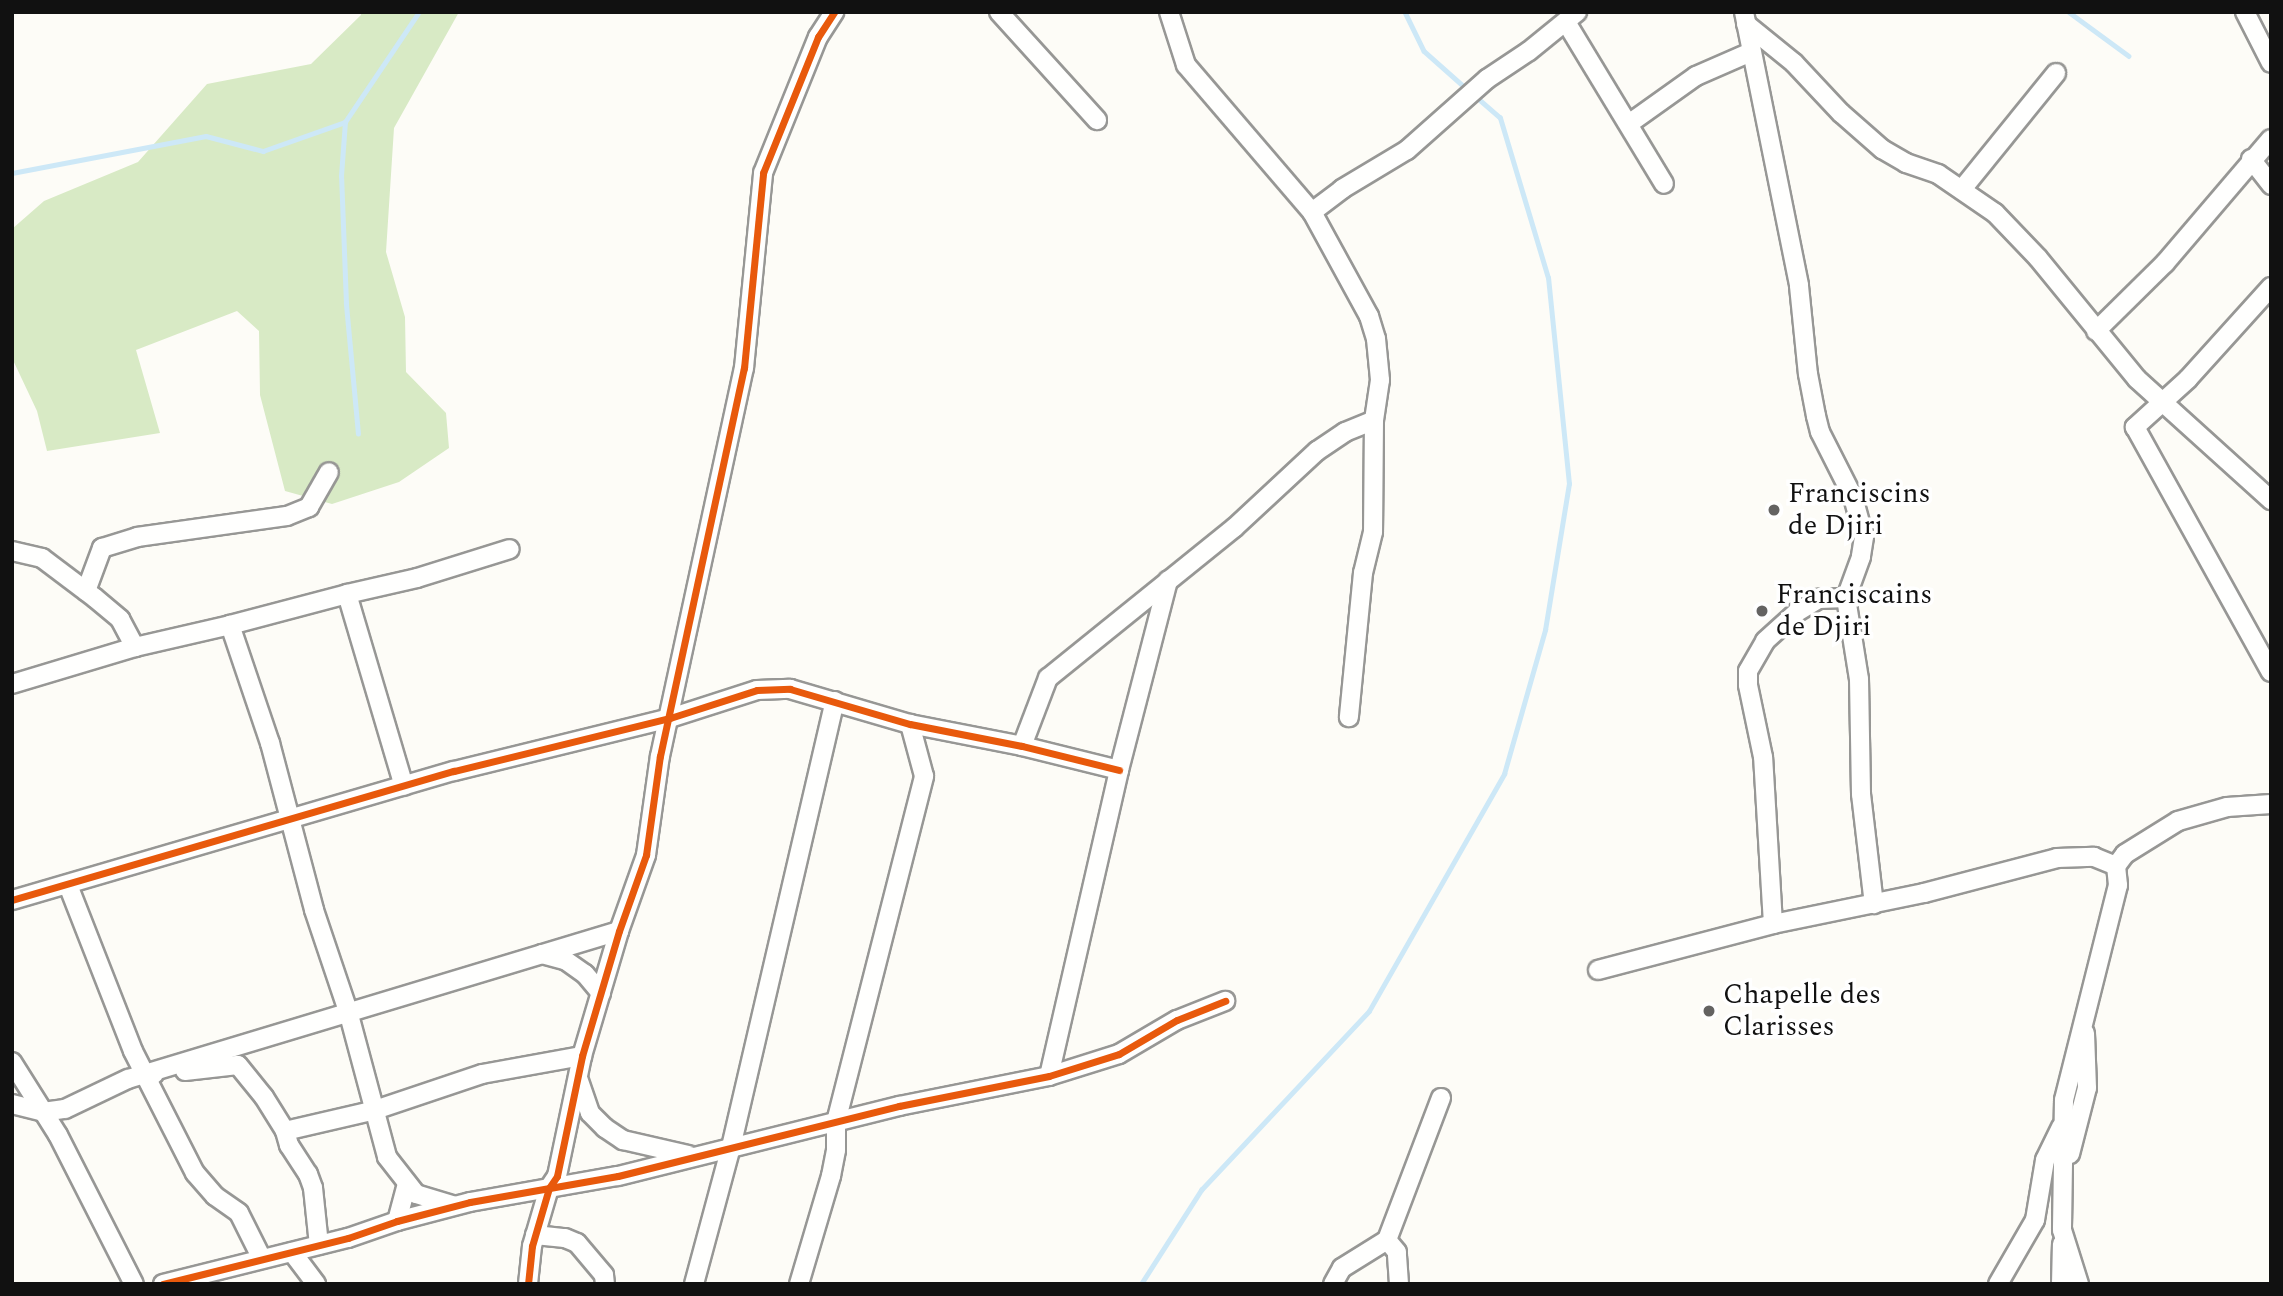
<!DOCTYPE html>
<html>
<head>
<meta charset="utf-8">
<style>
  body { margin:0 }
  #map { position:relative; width:2283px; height:1296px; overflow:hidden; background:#fdfcf7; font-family:Spectral,serif }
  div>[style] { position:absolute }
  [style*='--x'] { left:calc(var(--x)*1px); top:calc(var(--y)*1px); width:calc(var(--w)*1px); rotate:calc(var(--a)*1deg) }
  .forest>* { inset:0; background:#d8eac5 }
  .stream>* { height:4.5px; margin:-2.25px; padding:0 2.25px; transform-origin:2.25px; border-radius:2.25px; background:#cde8f7 }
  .roads { filter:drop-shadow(2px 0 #979795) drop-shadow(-2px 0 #979795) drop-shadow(0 2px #979795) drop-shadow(0 -2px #979795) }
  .minor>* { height:18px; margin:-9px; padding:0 9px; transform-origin:9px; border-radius:9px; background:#fffffe }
  .cycleway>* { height:7px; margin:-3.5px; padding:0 3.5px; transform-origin:3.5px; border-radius:3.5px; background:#e8590c }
  .dots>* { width:19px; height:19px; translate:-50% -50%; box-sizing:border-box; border:4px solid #fff; border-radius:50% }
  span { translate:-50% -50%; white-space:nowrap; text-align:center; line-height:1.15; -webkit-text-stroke:7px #fff; paint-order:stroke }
  .poi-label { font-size:28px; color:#111 }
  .left { translate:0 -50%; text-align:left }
  .frame { position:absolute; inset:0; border:14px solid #111; pointer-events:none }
</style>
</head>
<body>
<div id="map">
  <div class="forest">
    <div style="clip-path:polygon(361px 12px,459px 12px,394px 128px,386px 252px,405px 317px,406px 372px,446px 413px,449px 448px,399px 482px,332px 504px,285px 491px,260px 395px,259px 331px,237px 311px,136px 350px,160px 433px,47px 451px,37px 411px,12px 358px,12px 229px,44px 201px,138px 162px,207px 84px,311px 64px,361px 15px)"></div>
  </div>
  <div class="stream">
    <div style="--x:1405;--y:12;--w:43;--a:64"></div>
    <div style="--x:1424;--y:51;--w:57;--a:41.5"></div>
    <div style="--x:2069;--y:12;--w:74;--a:36.3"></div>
    <div style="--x:12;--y:173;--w:197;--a:-10.8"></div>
    <div style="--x:206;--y:136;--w:59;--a:14.7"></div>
    <div style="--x:263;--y:151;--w:87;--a:-19.5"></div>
    <div style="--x:358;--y:434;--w:131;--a:-95.3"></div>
    <div style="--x:346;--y:304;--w:128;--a:-92.2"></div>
    <div style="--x:341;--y:176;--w:54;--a:-85.8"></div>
    <div style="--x:345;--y:122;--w:133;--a:-56.1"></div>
    <div style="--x:1141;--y:1284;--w:112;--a:-57.4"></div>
    <div style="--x:1201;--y:1190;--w:245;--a:-46.8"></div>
    <div style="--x:1369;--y:1011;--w:273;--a:-60.3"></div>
    <div style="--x:1504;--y:774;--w:150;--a:-74.1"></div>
    <div style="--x:1545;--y:630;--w:148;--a:-80.7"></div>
    <div style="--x:1569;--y:484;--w:207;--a:-95.8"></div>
    <div style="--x:1548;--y:278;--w:167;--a:-106.7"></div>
    <div style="--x:1500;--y:118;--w:35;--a:-139"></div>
  </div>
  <div class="roads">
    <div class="minor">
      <div style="--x:999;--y:12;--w:146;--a:47.8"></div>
      <div style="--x:1169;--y:12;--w:56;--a:72.2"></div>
      <div style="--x:1186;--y:65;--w:194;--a:49.4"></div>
      <div style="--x:1312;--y:212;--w:119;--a:61.3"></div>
      <div style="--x:1369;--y:316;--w:24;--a:73"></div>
      <div style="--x:1376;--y:339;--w:41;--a:84.4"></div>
      <div style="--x:1380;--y:380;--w:40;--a:98.5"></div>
      <div style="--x:1374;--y:420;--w:112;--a:90.5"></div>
      <div style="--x:1373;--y:532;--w:42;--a:103.7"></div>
      <div style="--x:1363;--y:573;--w:145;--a:95.6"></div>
      <div style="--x:1744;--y:12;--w:279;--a:78.6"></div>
      <div style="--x:1799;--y:286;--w:88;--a:84.2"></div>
      <div style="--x:1808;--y:374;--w:43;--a:79.2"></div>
      <div style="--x:1816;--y:416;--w:16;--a:76"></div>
      <div style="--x:1820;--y:432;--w:73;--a:63.1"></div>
      <div style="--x:1853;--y:497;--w:41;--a:74.6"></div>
      <div style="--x:1864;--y:537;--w:20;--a:99"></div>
      <div style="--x:1861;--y:557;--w:44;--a:110.1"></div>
      <div style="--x:1846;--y:598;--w:82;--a:80.9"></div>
      <div style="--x:1859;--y:679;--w:115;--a:89"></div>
      <div style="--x:1861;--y:794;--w:111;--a:83.3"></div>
      <div style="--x:2245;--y:12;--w:57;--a:63"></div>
      <div style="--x:1566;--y:22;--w:189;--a:58.8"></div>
      <div style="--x:1746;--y:24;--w:62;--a:39.1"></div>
      <div style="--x:1794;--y:63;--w:69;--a:46.8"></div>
      <div style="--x:1841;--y:113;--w:55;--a:41.3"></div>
      <div style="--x:1882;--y:149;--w:28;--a:30"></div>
      <div style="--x:1906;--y:163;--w:34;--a:19"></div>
      <div style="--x:1938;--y:174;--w:69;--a:34.4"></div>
      <div style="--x:1995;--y:213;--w:62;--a:46.3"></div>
      <div style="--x:2038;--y:258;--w:156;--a:50.7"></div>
      <div style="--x:2137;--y:379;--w:181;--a:42.1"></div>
      <div style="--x:1630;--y:123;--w:81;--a:-35.5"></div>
      <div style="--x:1696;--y:76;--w:60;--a:-23.6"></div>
      <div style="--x:2251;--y:159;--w:33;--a:52"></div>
      <div style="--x:1963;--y:188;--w:148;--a:-51"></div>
      <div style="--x:1312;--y:212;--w:38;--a:-37"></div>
      <div style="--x:1342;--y:189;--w:76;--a:-31"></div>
      <div style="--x:1407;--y:150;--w:107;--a:-41.6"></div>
      <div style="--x:1487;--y:79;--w:50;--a:-33.7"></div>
      <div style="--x:1529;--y:51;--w:62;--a:-39.1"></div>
      <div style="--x:2271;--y:287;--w:124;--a:132.1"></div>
      <div style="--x:2188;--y:379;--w:72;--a:137.8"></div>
      <div style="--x:2135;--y:427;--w:280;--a:61"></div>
      <div style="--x:2096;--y:331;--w:97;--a:-44.6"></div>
      <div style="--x:2165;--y:263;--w:163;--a:-49.5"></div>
      <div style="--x:12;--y:551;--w:31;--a:13"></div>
      <div style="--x:42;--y:558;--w:66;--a:37"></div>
      <div style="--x:95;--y:598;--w:33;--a:40"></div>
      <div style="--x:120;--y:619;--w:32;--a:62"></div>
      <div style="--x:135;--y:647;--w:98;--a:-13"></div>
      <div style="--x:230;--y:625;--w:125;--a:71.3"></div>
      <div style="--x:270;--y:743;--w:173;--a:75.2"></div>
      <div style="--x:314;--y:910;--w:107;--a:71.4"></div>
      <div style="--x:348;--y:1011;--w:151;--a:75"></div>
      <div style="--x:387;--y:1157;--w:47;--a:51.9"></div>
      <div style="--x:416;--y:1194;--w:39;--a:17"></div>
      <div style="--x:86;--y:591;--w:46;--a:-69.6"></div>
      <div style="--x:102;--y:548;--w:37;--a:-17"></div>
      <div style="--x:137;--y:537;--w:151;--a:-8"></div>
      <div style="--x:287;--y:516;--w:24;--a:-22"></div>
      <div style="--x:309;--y:507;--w:40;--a:-60.3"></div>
      <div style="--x:347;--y:594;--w:72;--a:-12.9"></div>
      <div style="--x:417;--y:578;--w:97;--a:-17.3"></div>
      <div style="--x:230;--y:625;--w:121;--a:-14.8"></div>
      <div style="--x:347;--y:594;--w:200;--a:73.5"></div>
      <div style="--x:12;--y:684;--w:128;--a:-16.7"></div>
      <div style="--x:1022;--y:746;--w:73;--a:-69.1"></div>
      <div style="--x:1048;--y:678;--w:239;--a:-38.9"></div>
      <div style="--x:1234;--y:528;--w:113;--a:-42.9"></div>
      <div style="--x:1317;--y:451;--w:34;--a:-34"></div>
      <div style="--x:1345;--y:432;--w:31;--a:-22"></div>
      <div style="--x:2116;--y:866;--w:15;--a:-53"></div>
      <div style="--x:2125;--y:854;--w:62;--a:-31.9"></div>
      <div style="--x:2178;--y:821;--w:51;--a:-15.9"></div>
      <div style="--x:2227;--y:807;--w:44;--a:-3.9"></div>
      <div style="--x:68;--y:885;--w:178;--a:68.6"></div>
      <div style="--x:133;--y:1051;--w:27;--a:63"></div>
      <div style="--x:145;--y:1075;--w:9;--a:-6"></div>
      <div style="--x:12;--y:900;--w:460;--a:-16.3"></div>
      <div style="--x:454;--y:771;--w:222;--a:-13.8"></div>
      <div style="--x:670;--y:718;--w:91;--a:-17.8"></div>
      <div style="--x:757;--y:690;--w:33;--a:-2"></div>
      <div style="--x:790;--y:689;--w:125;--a:16.3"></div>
      <div style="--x:910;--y:724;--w:114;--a:11.1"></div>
      <div style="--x:1022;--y:746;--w:100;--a:13.9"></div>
      <div style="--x:1773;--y:924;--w:167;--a:-93.4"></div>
      <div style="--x:1763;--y:757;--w:74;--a:-101.8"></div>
      <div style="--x:1748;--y:685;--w:14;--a:-90"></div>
      <div style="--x:1748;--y:671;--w:34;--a:-60"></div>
      <div style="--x:1765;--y:641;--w:43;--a:-42.2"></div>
      <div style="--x:1797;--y:612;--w:26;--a:-31"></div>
      <div style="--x:1819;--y:599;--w:27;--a:-2"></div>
      <div style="--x:542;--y:954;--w:24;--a:15"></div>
      <div style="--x:565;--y:960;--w:24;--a:35"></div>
      <div style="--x:585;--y:974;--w:25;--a:50"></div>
      <div style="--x:1598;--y:970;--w:181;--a:-14.7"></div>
      <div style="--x:1773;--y:924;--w:154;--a:-11.6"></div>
      <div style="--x:1924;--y:893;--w:138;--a:-14.7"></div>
      <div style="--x:2057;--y:858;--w:37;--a:-2"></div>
      <div style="--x:2094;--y:857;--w:24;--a:22"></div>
      <div style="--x:2116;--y:866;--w:19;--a:84"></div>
      <div style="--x:2118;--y:885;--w:222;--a:104.1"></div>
      <div style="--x:2064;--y:1100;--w:130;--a:90.9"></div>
      <div style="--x:2062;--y:1230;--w:57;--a:72.5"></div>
      <div style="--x:12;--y:1062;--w:86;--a:57.8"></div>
      <div style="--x:58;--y:1135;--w:167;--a:63"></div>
      <div style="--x:185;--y:1071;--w:53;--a:-6.5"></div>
      <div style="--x:238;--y:1065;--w:41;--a:50.9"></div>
      <div style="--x:264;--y:1097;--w:40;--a:58"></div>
      <div style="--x:285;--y:1131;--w:15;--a:74"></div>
      <div style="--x:289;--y:1145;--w:35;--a:57"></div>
      <div style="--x:308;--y:1174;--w:15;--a:70"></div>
      <div style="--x:313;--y:1188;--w:57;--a:84"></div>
      <div style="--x:145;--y:1075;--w:110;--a:63"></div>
      <div style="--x:195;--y:1173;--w:30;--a:49"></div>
      <div style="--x:215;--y:1196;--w:29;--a:35"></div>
      <div style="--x:239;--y:1213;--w:51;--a:63.4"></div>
      <div style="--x:1049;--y:1076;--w:314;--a:-77.1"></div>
      <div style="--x:1119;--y:770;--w:196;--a:-75.5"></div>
      <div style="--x:578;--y:1078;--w:37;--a:71"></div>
      <div style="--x:590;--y:1113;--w:21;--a:45"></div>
      <div style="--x:605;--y:1128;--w:22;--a:34"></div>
      <div style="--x:623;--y:1140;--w:67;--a:13"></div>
      <div style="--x:12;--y:1104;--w:32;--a:14"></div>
      <div style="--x:43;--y:1112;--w:22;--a:-8"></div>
      <div style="--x:65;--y:1109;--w:70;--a:-25.5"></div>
      <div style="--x:128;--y:1079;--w:513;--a:-16.77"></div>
      <div style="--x:285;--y:1131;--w:92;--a:-13.1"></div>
      <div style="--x:375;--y:1110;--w:113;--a:-18.6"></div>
      <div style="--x:482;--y:1074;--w:102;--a:-10.2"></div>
      <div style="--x:2070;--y:1154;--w:68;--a:-75.6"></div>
      <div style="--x:2087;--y:1088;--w:55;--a:-92.1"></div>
      <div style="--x:397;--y:1221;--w:39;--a:-75"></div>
      <div style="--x:535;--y:1235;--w:30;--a:6"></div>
      <div style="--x:565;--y:1238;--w:13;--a:23"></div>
      <div style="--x:577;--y:1243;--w:42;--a:49.8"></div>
      <div style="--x:604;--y:1275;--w:9;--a:84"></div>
      <div style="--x:292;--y:1252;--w:40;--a:53"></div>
      <div style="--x:163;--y:1284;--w:191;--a:-14"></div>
      <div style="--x:348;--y:1238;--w:52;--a:-19.1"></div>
      <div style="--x:397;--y:1221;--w:75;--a:-14.6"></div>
      <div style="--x:470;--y:1202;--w:150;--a:-10"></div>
      <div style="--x:618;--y:1176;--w:290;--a:-14"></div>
      <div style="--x:899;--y:1106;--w:153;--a:-11.3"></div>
      <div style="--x:1049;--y:1076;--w:73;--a:-17.4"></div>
      <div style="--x:1119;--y:1054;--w:67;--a:-30.4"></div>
      <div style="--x:1177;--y:1020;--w:52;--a:-21.6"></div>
      <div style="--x:528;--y:1284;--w:38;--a:-84"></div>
      <div style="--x:532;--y:1246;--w:60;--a:-73.7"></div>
      <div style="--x:549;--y:1188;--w:14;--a:-56"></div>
      <div style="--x:557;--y:1176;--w:123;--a:-78.2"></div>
      <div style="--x:582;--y:1056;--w:130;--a:-73.5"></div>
      <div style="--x:619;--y:931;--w:81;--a:-70.4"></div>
      <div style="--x:646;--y:855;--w:100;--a:-82"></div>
      <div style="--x:660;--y:756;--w:397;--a:-77.8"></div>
      <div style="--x:744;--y:368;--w:196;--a:-84.4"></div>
      <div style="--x:763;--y:173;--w:147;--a:-68"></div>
      <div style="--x:818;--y:37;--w:30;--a:-57"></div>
      <div style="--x:694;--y:1284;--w:142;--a:-74.9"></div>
      <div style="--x:731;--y:1147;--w:458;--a:-76.9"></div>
      <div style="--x:799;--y:1284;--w:113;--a:-73.5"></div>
      <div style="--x:831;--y:1176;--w:26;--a:-79"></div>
      <div style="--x:836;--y:1150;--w:28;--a:-90"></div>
      <div style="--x:836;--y:1122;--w:357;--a:-75.7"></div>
      <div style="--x:924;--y:776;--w:54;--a:-105.1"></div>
      <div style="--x:1333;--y:1284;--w:18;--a:-61"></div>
      <div style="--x:1342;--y:1268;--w:53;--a:-31.9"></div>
      <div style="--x:1399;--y:1284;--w:32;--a:-94"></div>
      <div style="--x:1397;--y:1252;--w:16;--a:-130"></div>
      <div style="--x:1387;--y:1240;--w:152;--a:-69.2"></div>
      <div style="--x:1998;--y:1284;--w:74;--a:-60"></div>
      <div style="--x:2035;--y:1220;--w:61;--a:-80.5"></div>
      <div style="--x:2045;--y:1160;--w:37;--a:-64"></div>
      <div style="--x:2061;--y:1284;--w:40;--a:-88.6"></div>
    </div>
  </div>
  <div class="cycleway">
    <div style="--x:12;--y:900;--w:460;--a:-16.3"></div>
    <div style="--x:454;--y:771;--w:222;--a:-13.8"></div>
    <div style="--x:670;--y:718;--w:91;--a:-17.8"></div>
    <div style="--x:757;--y:690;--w:33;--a:-2"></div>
    <div style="--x:790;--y:689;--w:125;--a:16.3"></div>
    <div style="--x:910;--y:724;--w:114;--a:11.1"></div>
    <div style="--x:1022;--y:746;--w:100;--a:13.9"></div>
    <div style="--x:163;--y:1284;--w:191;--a:-14"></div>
    <div style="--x:348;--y:1238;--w:52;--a:-19.1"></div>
    <div style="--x:397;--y:1221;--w:75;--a:-14.6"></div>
    <div style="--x:470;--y:1202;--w:150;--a:-10"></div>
    <div style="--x:618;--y:1176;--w:290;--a:-14"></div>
    <div style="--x:899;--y:1106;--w:153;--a:-11.3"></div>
    <div style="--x:1049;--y:1076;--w:73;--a:-17.4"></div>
    <div style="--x:1119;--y:1054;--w:67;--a:-30.4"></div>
    <div style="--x:1177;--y:1020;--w:52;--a:-21.6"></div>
    <div style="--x:528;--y:1284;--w:38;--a:-84"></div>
    <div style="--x:532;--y:1246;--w:60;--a:-73.7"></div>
    <div style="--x:549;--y:1188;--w:14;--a:-56"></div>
    <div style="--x:557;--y:1176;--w:123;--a:-78.2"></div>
    <div style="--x:582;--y:1056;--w:130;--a:-73.5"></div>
    <div style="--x:619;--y:931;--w:81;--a:-70.4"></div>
    <div style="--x:646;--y:855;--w:100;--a:-82"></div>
    <div style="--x:660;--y:756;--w:397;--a:-77.8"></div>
    <div style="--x:744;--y:368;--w:196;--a:-84.4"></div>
    <div style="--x:763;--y:173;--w:147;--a:-68"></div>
    <div style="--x:818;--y:37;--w:30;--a:-57"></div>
  </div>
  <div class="dots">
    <div style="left:1774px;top:510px;background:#646362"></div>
    <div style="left:1762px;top:611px;background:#646362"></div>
    <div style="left:1709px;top:1011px;background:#646362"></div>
  </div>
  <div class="poi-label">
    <span class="left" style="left:1788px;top:510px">Franciscins<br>de Djiri</span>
    <span class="left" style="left:1776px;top:611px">Franciscains<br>de Djiri</span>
    <span class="left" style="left:1723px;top:1011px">Chapelle des<br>Clarisses</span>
  </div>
  <div class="frame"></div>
</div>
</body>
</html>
